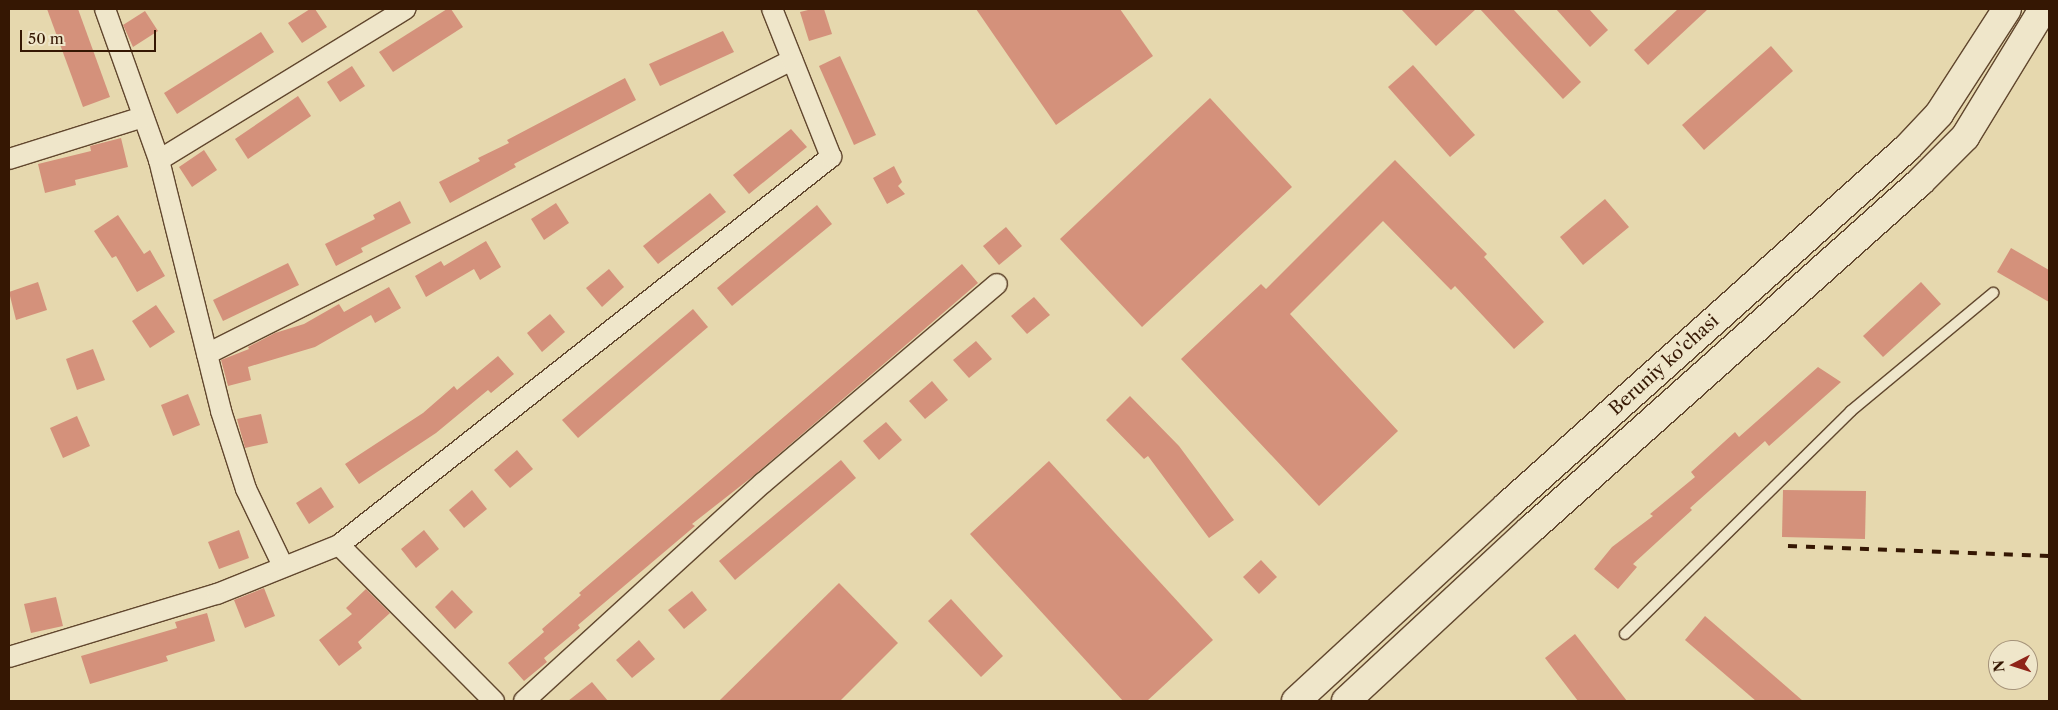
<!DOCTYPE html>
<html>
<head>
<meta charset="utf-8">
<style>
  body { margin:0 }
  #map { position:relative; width:2058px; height:710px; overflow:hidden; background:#e6d8ae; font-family:"Libre Caslon Text",serif }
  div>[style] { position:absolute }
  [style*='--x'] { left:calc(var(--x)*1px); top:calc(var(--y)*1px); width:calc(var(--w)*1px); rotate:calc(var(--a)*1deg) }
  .building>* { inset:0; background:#d4917b }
  .roads { filter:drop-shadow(1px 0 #61472e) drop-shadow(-1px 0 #61472e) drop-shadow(0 1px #61472e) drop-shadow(0 -1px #61472e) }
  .service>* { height:10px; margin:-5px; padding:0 5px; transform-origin:5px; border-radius:5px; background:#efe6ca }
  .minor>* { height:20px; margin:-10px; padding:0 10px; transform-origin:10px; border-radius:10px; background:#efe6ca }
  .secondary>* { height:28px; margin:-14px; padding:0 14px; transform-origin:14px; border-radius:14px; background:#efe6ca }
  .rail>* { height:4px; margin-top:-2px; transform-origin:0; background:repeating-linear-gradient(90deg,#351703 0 9px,transparent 0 18px) }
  span { translate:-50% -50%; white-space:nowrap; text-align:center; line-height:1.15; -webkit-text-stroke:5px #efe6ca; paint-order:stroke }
  .street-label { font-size:18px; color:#351703 }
  .frame { position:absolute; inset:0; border:10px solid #351703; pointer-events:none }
  .north { position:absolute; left:1988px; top:640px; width:50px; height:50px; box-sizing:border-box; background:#efe6ca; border:1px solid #a5937a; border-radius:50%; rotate:265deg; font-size:14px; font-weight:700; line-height:20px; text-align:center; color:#351703 }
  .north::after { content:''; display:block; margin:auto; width:18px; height:22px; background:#8f2418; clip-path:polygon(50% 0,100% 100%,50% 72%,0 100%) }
  .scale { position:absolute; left:20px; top:30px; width:136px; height:22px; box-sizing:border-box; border:2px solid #351703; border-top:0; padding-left:6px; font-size:15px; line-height:18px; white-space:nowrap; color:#351703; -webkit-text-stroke:4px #efe6ca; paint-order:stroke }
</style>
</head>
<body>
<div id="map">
  <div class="building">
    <div style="clip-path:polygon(47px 9px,78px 9px,110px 97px,83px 107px)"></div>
    <div style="clip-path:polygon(310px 9px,315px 9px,327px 27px,302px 43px,288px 23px)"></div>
    <div style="clip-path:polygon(447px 9px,451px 9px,463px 27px,393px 72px,379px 52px)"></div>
    <div style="clip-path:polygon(812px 9px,824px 9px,832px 34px,809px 41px,800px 12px)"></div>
    <div style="clip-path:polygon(976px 9px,1120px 9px,1153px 56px,1056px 125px)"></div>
    <div style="clip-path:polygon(1401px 9px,1476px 9px,1436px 46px)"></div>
    <div style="clip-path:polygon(1480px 9px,1513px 9px,1581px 82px,1563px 99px)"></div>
    <div style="clip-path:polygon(1556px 9px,1589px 9px,1608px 30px,1590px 47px)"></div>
    <div style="clip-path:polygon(1678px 9px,1708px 9px,1648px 65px,1634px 50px)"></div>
    <div style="clip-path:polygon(145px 11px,158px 31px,133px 47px,123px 25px)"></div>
    <div style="clip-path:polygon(723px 31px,734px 52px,660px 86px,649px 64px)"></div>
    <div style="clip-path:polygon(261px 32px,274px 52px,177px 114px,164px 93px)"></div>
    <div style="clip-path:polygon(1771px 46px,1793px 71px,1704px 150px,1682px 125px)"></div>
    <div style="clip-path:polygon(840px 56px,876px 135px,854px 145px,819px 66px)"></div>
    <div style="clip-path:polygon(1413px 65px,1475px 135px,1450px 157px,1388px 87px)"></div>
    <div style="clip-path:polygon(352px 66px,365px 86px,340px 102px,327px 82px)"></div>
    <div style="clip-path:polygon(625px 78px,636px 100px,514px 164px,516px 167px,450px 203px,439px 182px,480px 161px,478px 158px,509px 143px,507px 140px)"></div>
    <div style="clip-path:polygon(298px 96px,311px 116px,248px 159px,235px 139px)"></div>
    <div style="clip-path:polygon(1210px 98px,1292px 187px,1142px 327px,1060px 239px)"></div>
    <div style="clip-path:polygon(791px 129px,807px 147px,749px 194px,733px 175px)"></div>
    <div style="clip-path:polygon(121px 138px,128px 167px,75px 180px,76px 185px,45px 193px,38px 164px,91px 151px,90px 146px)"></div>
    <div style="clip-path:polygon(204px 150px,217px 170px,192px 187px,179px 167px)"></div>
    <div style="clip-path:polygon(1395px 160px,1487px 254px,1484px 257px,1544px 322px,1514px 349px,1455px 286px,1451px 290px,1383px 221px,1290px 314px,1398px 431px,1319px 506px,1181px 359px,1261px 284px,1266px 289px)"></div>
    <div style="clip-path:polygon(894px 166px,902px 182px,898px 186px,905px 194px,887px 204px,873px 178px)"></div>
    <div style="clip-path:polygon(710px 193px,726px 212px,658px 264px,643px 246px)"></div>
    <div style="clip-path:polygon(1605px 199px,1629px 227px,1583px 265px,1560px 237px)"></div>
    <div style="clip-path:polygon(400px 201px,411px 223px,361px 248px,363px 252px,336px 266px,325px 244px,375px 219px,373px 215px)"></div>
    <div style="clip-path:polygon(556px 203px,569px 223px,544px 240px,531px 219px)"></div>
    <div style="clip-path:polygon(817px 205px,832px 224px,732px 306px,717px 288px)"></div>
    <div style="clip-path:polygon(118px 215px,144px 254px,150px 250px,165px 276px,137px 292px,116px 256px,112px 258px,94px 231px)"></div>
    <div style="clip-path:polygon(1006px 227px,1022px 246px,999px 265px,983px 246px)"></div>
    <div style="clip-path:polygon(486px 241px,501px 267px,480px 280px,474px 269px,426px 297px,415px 276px,441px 261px,444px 266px)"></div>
    <div style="clip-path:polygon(2011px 248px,2049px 270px,2049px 302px,1997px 272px)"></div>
    <div style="clip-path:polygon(288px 263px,299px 285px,223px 321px,213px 300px)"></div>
    <div style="clip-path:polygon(962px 264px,978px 283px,752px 477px,692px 524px,695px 526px,578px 625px,580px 628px,544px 658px,547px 662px,524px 681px,508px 663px,544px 632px,542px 629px,581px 595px,579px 593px)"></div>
    <div style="clip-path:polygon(609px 269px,624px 287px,602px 307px,586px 288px)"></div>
    <div style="clip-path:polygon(38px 282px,47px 310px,16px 320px,9px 292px)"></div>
    <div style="clip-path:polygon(1921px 282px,1941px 304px,1883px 357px,1863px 336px)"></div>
    <div style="clip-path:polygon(389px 287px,401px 308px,375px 323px,371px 315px,315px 347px,248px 367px,251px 380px,228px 386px,221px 360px,249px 349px,248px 347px,275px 333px,304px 324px,339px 304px,344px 312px)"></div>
    <div style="clip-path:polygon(1034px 297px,1050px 315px,1027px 334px,1011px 316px)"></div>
    <div style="clip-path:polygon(156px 305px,175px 332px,150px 348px,132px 321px)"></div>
    <div style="clip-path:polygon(693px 309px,708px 327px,578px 438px,562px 420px)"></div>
    <div style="clip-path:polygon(550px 314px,565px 332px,542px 352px,527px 333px)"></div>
    <div style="clip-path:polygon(976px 341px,992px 359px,969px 378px,953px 360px)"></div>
    <div style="clip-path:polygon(93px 349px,105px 380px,77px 390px,66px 359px)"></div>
    <div style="clip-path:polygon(498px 356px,514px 374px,491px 393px,488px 390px,436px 433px,359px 484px,345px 464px,423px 413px,454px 386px,457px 390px)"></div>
    <div style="clip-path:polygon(1818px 367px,1841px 382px,1769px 446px,1765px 441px,1690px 508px,1692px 510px,1633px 564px,1637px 567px,1618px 589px,1594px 569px,1612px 547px,1653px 516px,1650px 514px,1695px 477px,1691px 472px,1735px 432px,1739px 437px)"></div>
    <div style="clip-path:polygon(932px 381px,948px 400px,925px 419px,909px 401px)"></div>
    <div style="clip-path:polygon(188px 394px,200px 425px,173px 436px,161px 405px)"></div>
    <div style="clip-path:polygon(1130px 396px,1179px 446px,1234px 520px,1209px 538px,1148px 456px,1144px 459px,1106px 420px)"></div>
    <div style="clip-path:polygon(261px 414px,268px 443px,245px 448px,237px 419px)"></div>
    <div style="clip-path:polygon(77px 416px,90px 446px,63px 458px,50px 428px)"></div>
    <div style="clip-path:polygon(886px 422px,902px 440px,879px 460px,863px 441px)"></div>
    <div style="clip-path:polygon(517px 450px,533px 469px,510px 488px,494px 470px)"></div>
    <div style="clip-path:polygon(841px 460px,856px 478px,735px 580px,719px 561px)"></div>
    <div style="clip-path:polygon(1049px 461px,1213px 640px,1147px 701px,1123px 701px,970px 534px)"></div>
    <div style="clip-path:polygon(321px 487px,334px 507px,309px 524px,296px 503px)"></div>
    <div style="clip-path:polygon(472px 490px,487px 509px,464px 528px,449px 510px)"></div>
    <div style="clip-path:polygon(1783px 490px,1866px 491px,1865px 539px,1782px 537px)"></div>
    <div style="clip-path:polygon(239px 530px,249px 558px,219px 569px,208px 542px)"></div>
    <div style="clip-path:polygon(424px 530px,439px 549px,416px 568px,401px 549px)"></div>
    <div style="clip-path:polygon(1261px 560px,1277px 577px,1259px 594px,1243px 577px)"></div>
    <div style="clip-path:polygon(839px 583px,898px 643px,840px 701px,719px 701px)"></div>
    <div style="clip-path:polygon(264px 588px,275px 616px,245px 628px,234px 600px)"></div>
    <div style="clip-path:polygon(366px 589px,390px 613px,358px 642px,362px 648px,339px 666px,319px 640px,352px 614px,346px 608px)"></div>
    <div style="clip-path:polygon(452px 590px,473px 612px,455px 629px,435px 607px)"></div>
    <div style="clip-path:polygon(692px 591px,707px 610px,684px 629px,668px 610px)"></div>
    <div style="clip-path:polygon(56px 597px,63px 626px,31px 633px,24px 604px)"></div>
    <div style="clip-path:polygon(951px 599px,1003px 656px,981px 677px,928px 621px)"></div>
    <div style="clip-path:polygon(207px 613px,215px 641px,166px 656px,168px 661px,90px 684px,81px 656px,177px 628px,175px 622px)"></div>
    <div style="clip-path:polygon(1705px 616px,1803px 701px,1756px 701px,1685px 640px)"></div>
    <div style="clip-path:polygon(1575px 634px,1627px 701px,1578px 701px,1545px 658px)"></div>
    <div style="clip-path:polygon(639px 640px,655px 659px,632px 678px,616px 660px)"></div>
    <div style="clip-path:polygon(592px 682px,608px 701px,568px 701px)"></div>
  </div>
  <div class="roads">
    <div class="service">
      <div style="--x:1625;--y:634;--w:317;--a:-44.6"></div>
      <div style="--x:1851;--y:411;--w:185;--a:-39.7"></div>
    </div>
    <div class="minor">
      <div style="--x:105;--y:9;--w:160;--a:70.3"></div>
      <div style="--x:159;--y:160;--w:259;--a:76.1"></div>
      <div style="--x:221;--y:411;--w:82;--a:72.2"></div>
      <div style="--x:246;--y:489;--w:85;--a:64.3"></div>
      <div style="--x:9;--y:159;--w:140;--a:-17.4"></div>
      <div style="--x:159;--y:160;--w:289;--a:-31.5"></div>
      <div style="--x:207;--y:354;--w:655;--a:-26.68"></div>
      <div style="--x:339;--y:545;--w:220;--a:45.2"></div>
      <div style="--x:9;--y:657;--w:217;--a:-16.9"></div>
      <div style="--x:217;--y:594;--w:131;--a:-21.9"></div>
      <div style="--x:339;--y:545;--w:627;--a:-38.26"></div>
      <div style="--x:831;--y:157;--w:159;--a:-111.7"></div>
      <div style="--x:524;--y:701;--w:323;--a:-42.4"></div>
      <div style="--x:763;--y:483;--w:307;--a:-40.4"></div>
    </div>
    <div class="secondary">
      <div style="--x:1296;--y:701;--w:287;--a:-42.7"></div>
      <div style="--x:1507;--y:506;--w:537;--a:-41.83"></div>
      <div style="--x:1907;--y:148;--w:47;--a:-46.7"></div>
      <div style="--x:1939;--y:114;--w:125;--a:-57.1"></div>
      <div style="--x:1346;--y:701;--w:251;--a:-42.9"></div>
      <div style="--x:1530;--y:530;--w:523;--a:-41.74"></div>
      <div style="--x:1920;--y:182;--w:64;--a:-45"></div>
      <div style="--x:1965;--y:137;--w:150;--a:-58.6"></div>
    </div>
  </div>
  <div class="rail">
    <div style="--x:1788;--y:546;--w:261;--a:2.2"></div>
  </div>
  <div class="street-label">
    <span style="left:1664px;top:365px;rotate:-42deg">Beruniy ko'chasi</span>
  </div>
  <div class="frame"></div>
  <div class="north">N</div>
  <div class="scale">50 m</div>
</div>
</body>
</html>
